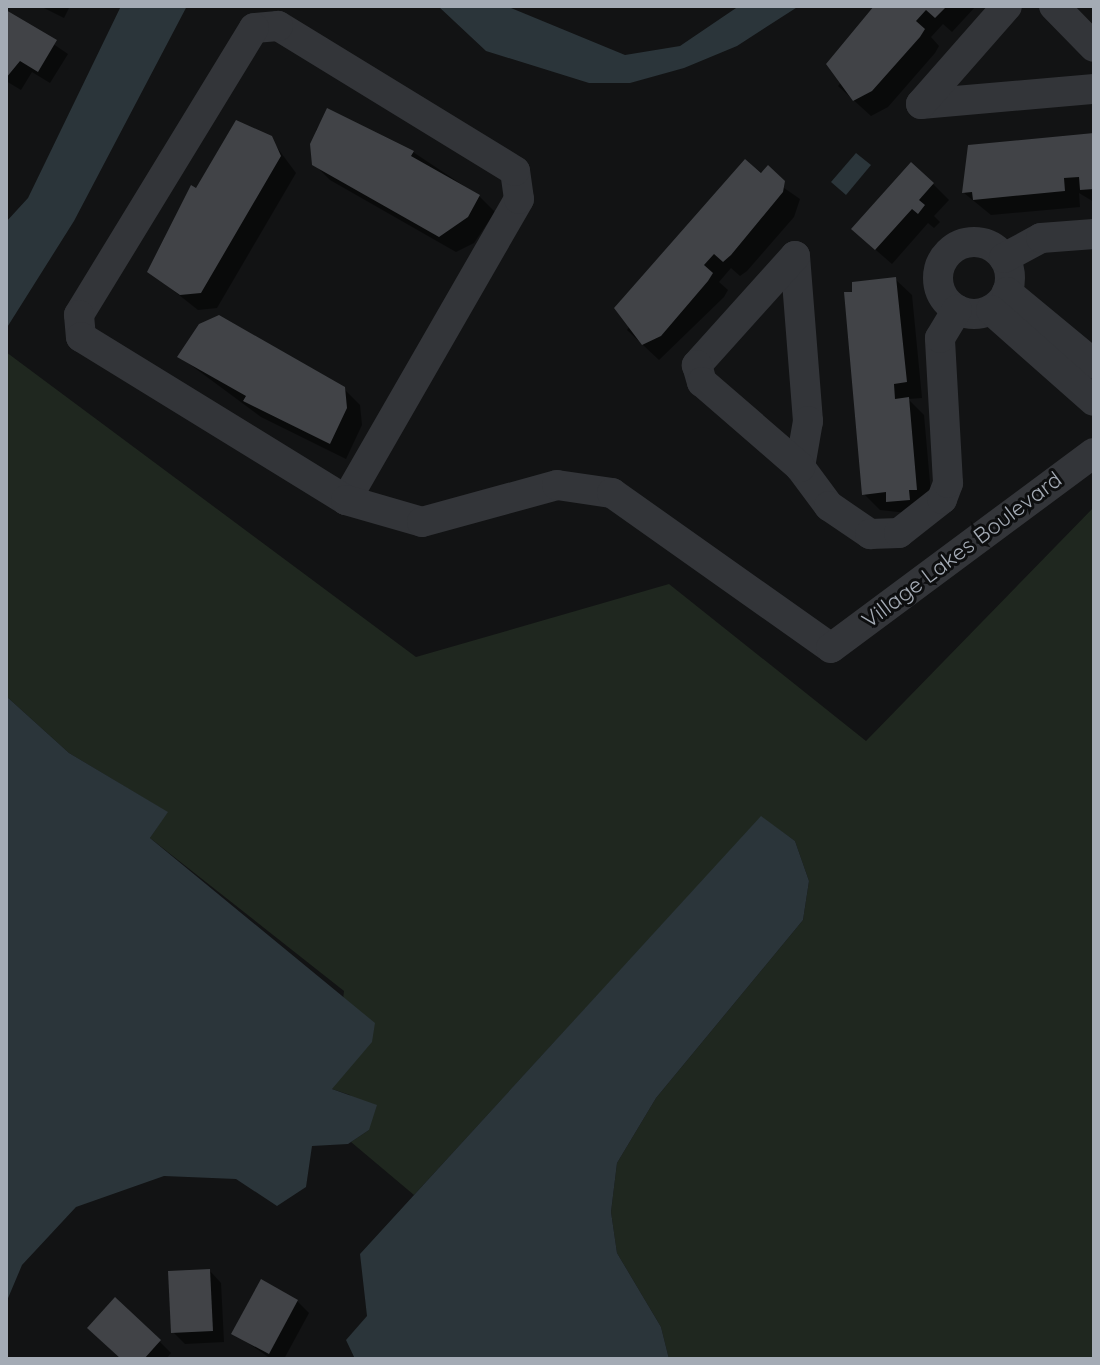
<!DOCTYPE html>
<html>
<head>
<meta charset="utf-8">
<style>
  body { margin:0 }
  #map { position:relative; width:1100px; height:1365px; overflow:hidden; background:#121314; font-family:Quicksand,sans-serif }
  div>[style] { position:absolute }
  [style*='--x'] { left:calc(var(--x)*1px); top:calc(var(--y)*1px); width:calc(var(--w)*1px); rotate:calc(var(--a)*1deg) }
  .green>* { inset:0; background:#1f271f }
  .water>* { inset:0; background:#2b353a }
  .shadow>* { inset:0; background:#0007 }
  .building>* { inset:0; background:#414347 }
  .minor>* { height:30px; margin:-15px; padding:0 15px; transform-origin:15px; border-radius:15px; background:#333539 }
  .minor>.ring { margin:-15px; padding:0; box-sizing:content-box; background:none; border:30px solid #333539; border-radius:50% }
  span { translate:-50% -50%; white-space:nowrap; text-align:center; line-height:1.15; -webkit-text-stroke:6px #0d0e0f; paint-order:stroke }
  .street-label { font-size:22px; color:#a4abb5 }
  .frame { position:absolute; inset:0; border:8px solid #a4abb5; pointer-events:none }
</style>
</head>
<body>
<div id="map">
  <div class="green">
    <div style="clip-path:polygon(6px 352px,416px 657px,669px 584px,866px 741px,1094px 507px,1094px 1359px,669px 1359px,661px 1327px,617px 1253px,611px 1212px,617px 1163px,656px 1098px,803px 920px,809px 881px,795px 841px,761px 817px,414px 1195px,351px 1142px,369px 1130px,350px 1095px,332px 1089px,344px 991px,150px 838px,167px 812px,69px 753px,6px 696px)"></div>
  </div>
  <div class="water">
    <div style="clip-path:polygon(121px 6px,187px 6px,74px 221px,6px 329px,6px 222px,28px 198px)"></div>
    <div style="clip-path:polygon(438px 6px,506px 6px,625px 55px,680px 46px,739px 6px,799px 6px,737px 46px,684px 68px,630px 83px,589px 83px,486px 51px)"></div>
    <div style="clip-path:polygon(856px 153px,871px 165px,846px 195px,831px 182px)"></div>
    <div style="clip-path:polygon(6px 696px,69px 753px,168px 812px,150px 838px,375px 1023px,372px 1042px,332px 1089px,377px 1105px,369px 1130px,348px 1144px,312px 1146px,306px 1187px,277px 1206px,236px 1179px,164px 1176px,76px 1207px,22px 1265px,6px 1303px)"></div>
    <div style="clip-path:polygon(761px 816px,795px 841px,809px 881px,803px 920px,656px 1098px,617px 1163px,611px 1212px,617px 1253px,661px 1327px,669px 1359px,355px 1359px,346px 1340px,367px 1316px,360px 1254px)"></div>
  </div>
  <div class="shadow">
    <div style="clip-path:polygon(40px 6px,70px 6px,64px 18px)"></div>
    <div style="clip-path:polygon(876px 6px,976px 6px,952px 32px,943px 24px,931px 37px,939px 46px,935px 53px,888px 107px,871px 116px,838px 86px,844px 79px,828px 64px)"></div>
    <div style="clip-path:polygon(6px 12px,68px 54px,50px 83px,32px 72px,21px 90px,6px 81px)"></div>
    <div style="clip-path:polygon(328px 111px,413px 152px,479px 196px,495px 212px,474px 243px,456px 252px,330px 180px,314px 164px,316px 130px)"></div>
    <div style="clip-path:polygon(1094px 135px,1094px 202px,1079px 193px,1080px 207px,991px 215px,964px 193px)"></div>
    <div style="clip-path:polygon(270px 138px,296px 173px,217px 308px,198px 310px,150px 272px,197px 191px)"></div>
    <div style="clip-path:polygon(745px 161px,800px 199px,794px 217px,747px 271px,740px 276px,731px 268px,719px 282px,728px 290px,724px 297px,659px 360px,627px 330px,632px 323px,621px 300px)"></div>
    <div style="clip-path:polygon(933px 184px,949px 200px,934px 216px,940px 222px,934px 228px,928px 223px,892px 264px,869px 244px)"></div>
    <div style="clip-path:polygon(896px 280px,912px 295px,922px 398px,908px 399px,924px 415px,932px 505px,925px 515px,880px 510px,864px 494px)"></div>
    <div style="clip-path:polygon(180px 357px,344px 389px,360px 405px,362px 425px,346px 459px,261px 417px)"></div>
    <div style="clip-path:polygon(210px 1271px,221px 1283px,224px 1342px,185px 1344px,173px 1332px)"></div>
    <div style="clip-path:polygon(297px 1301px,309px 1313px,284px 1359px,271px 1359px,234px 1333px)"></div>
    <div style="clip-path:polygon(160px 1342px,171px 1353px,166px 1359px,123px 1359px)"></div>
  </div>
  <div class="building">
    <div style="clip-path:polygon(874px 6px,947px 6px,935px 18px,926px 10px,916px 21px,925px 29px,920px 37px,872px 91px,853px 101px,826px 64px)"></div>
    <div style="clip-path:polygon(6px 10px,57px 40px,38px 72px,20px 61px,6px 78px)"></div>
    <div style="clip-path:polygon(327px 108px,414px 151px,411px 156px,480px 195px,468px 217px,439px 237px,312px 165px,310px 144px)"></div>
    <div style="clip-path:polygon(236px 120px,272px 136px,281px 156px,201px 293px,180px 295px,147px 272px,191px 185px,196px 188px)"></div>
    <div style="clip-path:polygon(1094px 133px,1094px 189px,1080px 190px,1079px 177px,1064px 178px,1065px 191px,973px 200px,972px 192px,962px 193px,968px 145px)"></div>
    <div style="clip-path:polygon(745px 159px,761px 173px,768px 165px,785px 181px,783px 192px,731px 255px,723px 262px,714px 254px,704px 265px,713px 273px,708px 281px,661px 336px,642px 345px,614px 308px)"></div>
    <div style="clip-path:polygon(911px 162px,934px 183px,919px 200px,925px 205px,918px 214px,912px 209px,875px 250px,851px 229px)"></div>
    <div style="clip-path:polygon(896px 277px,907px 382px,894px 384px,895px 399px,909px 397px,917px 490px,909px 490px,910px 500px,886px 502px,886px 492px,862px 495px,844px 292px,852px 292px,852px 282px)"></div>
    <div style="clip-path:polygon(219px 315px,345px 387px,347px 408px,330px 444px,243px 401px,246px 396px,177px 357px,199px 324px)"></div>
    <div style="clip-path:polygon(210px 1269px,213px 1331px,171px 1333px,168px 1271px)"></div>
    <div style="clip-path:polygon(261px 1279px,298px 1300px,269px 1354px,231px 1334px)"></div>
    <div style="clip-path:polygon(115px 1297px,161px 1340px,144px 1359px,121px 1359px,87px 1328px)"></div>
  </div>
  <div class="minor">
    <div style="--x:1054;--y:6;--w:57;--a:45.7"></div>
    <div style="--x:921;--y:104;--w:174;--a:-5"></div>
    <div style="--x:921;--y:104;--w:130;--a:-48.7"></div>
    <div class="ring" style="left:938px;top:242px;width:42px;height:42px"></div>
    <div style="--x:795;--y:256;--w:166;--a:85.5"></div>
    <div style="--x:808;--y:421;--w:47;--a:99.9"></div>
    <div style="--x:800;--y:467;--w:49;--a:53.4"></div>
    <div style="--x:829;--y:506;--w:50;--a:34.3"></div>
    <div style="--x:870;--y:534;--w:29;--a:-2"></div>
    <div style="--x:899;--y:533;--w:55;--a:-38.3"></div>
    <div style="--x:942;--y:499;--w:17;--a:-69"></div>
    <div style="--x:948;--y:483;--w:145;--a:-93.2"></div>
    <div style="--x:940;--y:338;--w:33;--a:-59"></div>
    <div style="--x:795;--y:256;--w:147;--a:132"></div>
    <div style="--x:697;--y:365;--w:18;--a:74"></div>
    <div style="--x:702;--y:382;--w:130;--a:40.9"></div>
    <div style="--x:1004;--y:258;--w:42;--a:-28.4"></div>
    <div style="--x:1041;--y:238;--w:53;--a:-4.3"></div>
    <div style="--x:1007;--y:292;--w:113;--a:39.6"></div>
    <div style="--x:991;--y:310;--w:137;--a:41.5"></div>
    <div style="--x:346;--y:500;--w:347;--a:-60.1"></div>
    <div style="--x:519;--y:199;--w:28;--a:-98"></div>
    <div style="--x:515;--y:171;--w:278;--a:-148.5"></div>
    <div style="--x:278;--y:26;--w:24;--a:175"></div>
    <div style="--x:254;--y:28;--w:336;--a:121.4"></div>
    <div style="--x:79;--y:315;--w:22;--a:85"></div>
    <div style="--x:81;--y:337;--w:311;--a:31.6"></div>
    <div style="--x:346;--y:500;--w:79;--a:16.1"></div>
    <div style="--x:422;--y:522;--w:140;--a:-15.3"></div>
    <div style="--x:557;--y:485;--w:56;--a:8.3"></div>
    <div style="--x:612;--y:493;--w:268;--a:35.3"></div>
    <div style="--x:831;--y:648;--w:327;--a:-36.6"></div>
  </div>
  <div class="street-label">
    <span style="left:962px;top:550px;rotate:-37deg">Village Lakes Boulevard</span>
  </div>
  <div class="frame"></div>
</div>
</body>
</html>
